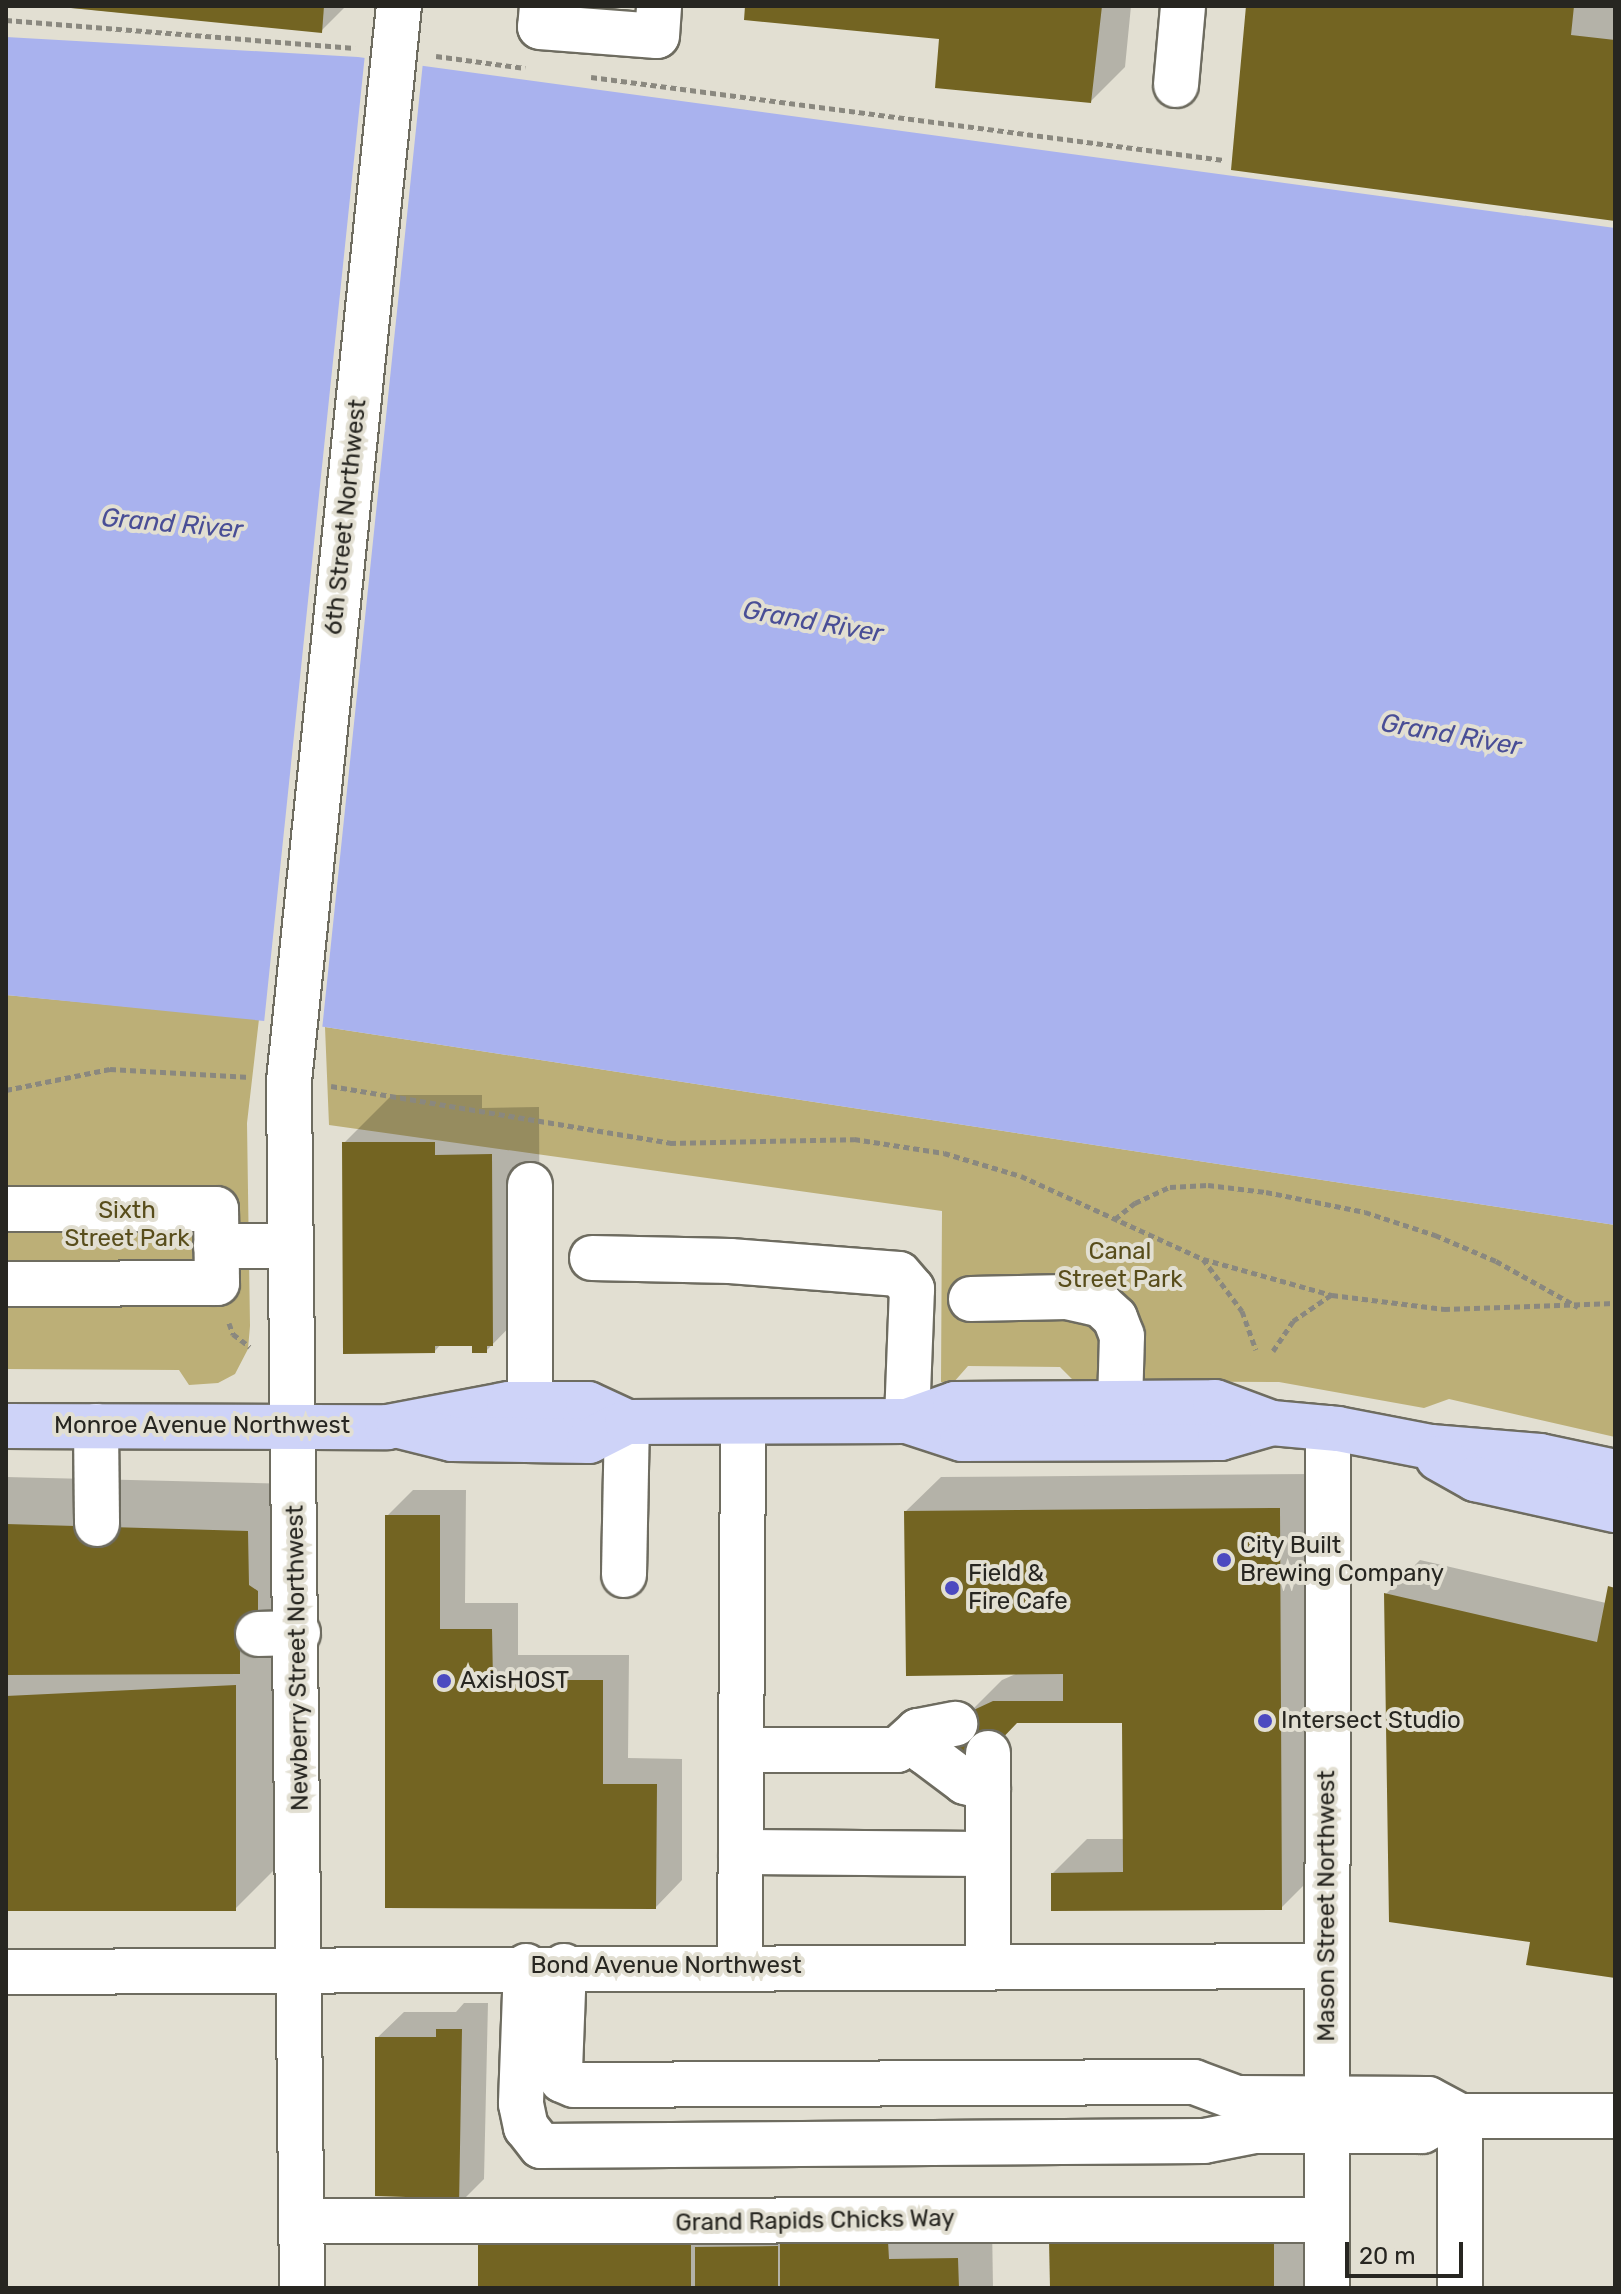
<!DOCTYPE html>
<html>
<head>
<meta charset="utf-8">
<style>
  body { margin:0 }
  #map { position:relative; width:1621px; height:2294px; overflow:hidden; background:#e2dfd2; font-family:Rubik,sans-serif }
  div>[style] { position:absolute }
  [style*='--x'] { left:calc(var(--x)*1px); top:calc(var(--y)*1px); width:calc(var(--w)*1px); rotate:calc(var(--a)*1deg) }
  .green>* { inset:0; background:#bcaf77 }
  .water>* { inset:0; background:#a9b2ee }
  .pier>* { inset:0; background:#e2dfd2 }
  .shadow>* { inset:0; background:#0003 }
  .building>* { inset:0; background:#736422 }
  .path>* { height:5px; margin-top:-2.5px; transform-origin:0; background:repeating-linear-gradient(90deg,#8a887f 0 6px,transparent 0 10px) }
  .roads { filter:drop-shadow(2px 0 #6e6c60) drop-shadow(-2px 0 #6e6c60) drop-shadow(0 2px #6e6c60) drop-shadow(0 -2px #6e6c60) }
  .minor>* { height:44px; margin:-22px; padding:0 22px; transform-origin:22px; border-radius:22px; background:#fff }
  .major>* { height:44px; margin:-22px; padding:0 22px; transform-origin:22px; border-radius:22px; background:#ced3f8 }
  .dots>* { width:22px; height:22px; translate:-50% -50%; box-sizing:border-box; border:4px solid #e2dfd2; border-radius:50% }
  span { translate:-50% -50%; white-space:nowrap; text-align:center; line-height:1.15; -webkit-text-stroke:8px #e2dfd2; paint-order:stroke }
  .street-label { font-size:24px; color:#272621 }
  .park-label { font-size:24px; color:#584d1b }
  .poi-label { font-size:24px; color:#272621 }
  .left { translate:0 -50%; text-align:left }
  .water-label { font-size:26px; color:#494e96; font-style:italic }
  .frame { position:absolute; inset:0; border:8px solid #272621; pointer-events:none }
  .scale { position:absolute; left:1345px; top:2242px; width:118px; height:36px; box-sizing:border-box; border:4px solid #272621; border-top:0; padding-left:10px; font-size:24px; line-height:28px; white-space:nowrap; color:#272621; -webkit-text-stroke:6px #e2dfd2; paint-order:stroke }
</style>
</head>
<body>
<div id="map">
  <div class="green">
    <div style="clip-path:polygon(6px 995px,259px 1019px,247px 1123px,250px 1326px,248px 1349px,235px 1374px,218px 1383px,189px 1385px,179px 1370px,6px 1369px)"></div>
    <div style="clip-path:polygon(325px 1027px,1615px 1225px,1615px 1437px,1449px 1399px,1424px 1408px,1279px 1382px,1074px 1381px,1060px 1367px,968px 1366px,953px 1383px,941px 1382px,942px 1211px,329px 1125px)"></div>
  </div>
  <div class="water">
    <div style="clip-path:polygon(6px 37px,358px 57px,1615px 228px,1615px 1225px,325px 1027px,6px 995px)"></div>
  </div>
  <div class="pier">
    <div style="clip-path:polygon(365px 54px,423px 62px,322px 1030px,264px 1023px)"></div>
  </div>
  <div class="shadow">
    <div style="clip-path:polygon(49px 6px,346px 6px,321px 31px)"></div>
    <div style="clip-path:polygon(747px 6px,1131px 6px,1125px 67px,1091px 101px,942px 37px)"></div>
    <div style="clip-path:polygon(1248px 6px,1615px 6px,1615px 219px)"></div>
    <div style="clip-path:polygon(392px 1095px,482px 1095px,482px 1108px,539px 1107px,540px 1296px,486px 1351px,474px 1344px,441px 1344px,435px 1351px,344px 1143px)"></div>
    <div style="clip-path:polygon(1313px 1474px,1315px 1874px,1281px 1908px,1053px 1873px,1087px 1839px,1125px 1839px,1124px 1721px,1018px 1721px,941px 1741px,1002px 1680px,1018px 1673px,906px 1511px,941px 1477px)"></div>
    <div style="clip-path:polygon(6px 1477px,296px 1484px,283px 1861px,235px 1909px,6px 1909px)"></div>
    <div style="clip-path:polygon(413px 1490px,466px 1490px,465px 1603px,518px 1603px,518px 1655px,629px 1655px,628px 1758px,682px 1759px,682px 1880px,656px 1907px,387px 1906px,387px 1516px)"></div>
    <div style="clip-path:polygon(1420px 1560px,1606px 1603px,1615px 1582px,1615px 1976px,1532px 1940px,1386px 1594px)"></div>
    <div style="clip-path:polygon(464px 2003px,488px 2003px,484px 2179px,458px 2205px,377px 2038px,404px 2012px,456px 2012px)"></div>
    <div style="clip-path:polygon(1308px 2206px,1308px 2288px,1052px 2288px)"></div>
    <div style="clip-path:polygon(514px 2209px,992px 2225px,993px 2288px,480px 2288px,480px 2244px)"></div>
  </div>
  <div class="building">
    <div style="clip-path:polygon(51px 6px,324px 6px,322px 33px)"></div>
    <div style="clip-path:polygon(745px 6px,1102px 6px,1091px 103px,935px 88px,939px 39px,744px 20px)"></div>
    <div style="clip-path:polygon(1246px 6px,1574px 6px,1571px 35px,1615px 40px,1615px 221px,1231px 170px)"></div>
    <div style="clip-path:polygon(342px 1142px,435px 1142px,435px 1155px,492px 1154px,493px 1346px,487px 1346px,487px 1353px,472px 1353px,472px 1346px,435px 1346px,435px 1353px,343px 1354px)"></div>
    <div style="clip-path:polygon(1280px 1508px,1282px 1910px,1051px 1911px,1051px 1873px,1123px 1872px,1122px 1723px,1017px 1723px,970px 1772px,939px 1741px,965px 1714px,993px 1701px,1063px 1701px,1063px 1674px,906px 1676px,904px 1511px)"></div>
    <div style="clip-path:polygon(385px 1515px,440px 1515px,440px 1629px,492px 1629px,493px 1680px,603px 1680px,603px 1784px,657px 1784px,656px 1909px,385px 1908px)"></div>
    <div style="clip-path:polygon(6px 1524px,248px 1531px,249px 1585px,258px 1591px,258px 1649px,240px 1650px,240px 1674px,6px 1675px)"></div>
    <div style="clip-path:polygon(1608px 1586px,1615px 1588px,1615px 1978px,1526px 1965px,1530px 1942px,1389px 1922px,1384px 1593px,1597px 1642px)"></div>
    <div style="clip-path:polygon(236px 1685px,236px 1911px,6px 1911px,6px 1696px)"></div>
    <div style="clip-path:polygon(436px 2029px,462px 2029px,459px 2207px,406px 2207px,406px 2197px,375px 2196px,375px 2037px,436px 2037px)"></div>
    <div style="clip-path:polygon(1274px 2239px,1274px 2288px,1050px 2288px,1049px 2240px)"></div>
    <div style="clip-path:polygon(888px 2241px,889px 2259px,958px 2258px,959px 2288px,780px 2288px,780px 2242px)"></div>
    <div style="clip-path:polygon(478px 2243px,691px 2243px,691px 2288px,478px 2288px)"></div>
    <div style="clip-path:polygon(778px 2246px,778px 2288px,695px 2288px,695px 2247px)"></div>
  </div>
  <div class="path">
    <div style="--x:6;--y:20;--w:350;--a:4.6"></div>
    <div style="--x:436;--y:56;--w:90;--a:7.7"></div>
    <div style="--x:591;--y:77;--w:638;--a:7.47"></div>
    <div style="--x:331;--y:1086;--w:344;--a:9.5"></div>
    <div style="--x:670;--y:1143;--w:184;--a:-1.2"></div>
    <div style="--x:854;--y:1139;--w:91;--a:8.8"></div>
    <div style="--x:944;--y:1153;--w:80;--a:16.6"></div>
    <div style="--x:1021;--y:1176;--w:200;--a:24.5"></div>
    <div style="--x:1203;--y:1259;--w:134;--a:15.6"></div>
    <div style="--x:1332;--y:1295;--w:113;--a:7.1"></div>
    <div style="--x:1444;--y:1309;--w:171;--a:-2"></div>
    <div style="--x:6;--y:1090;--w:106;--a:-11.4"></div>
    <div style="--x:110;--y:1069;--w:140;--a:3.3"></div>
    <div style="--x:1115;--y:1219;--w:26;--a:-39"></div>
    <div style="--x:1135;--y:1203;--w:38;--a:-25"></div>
    <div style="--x:1170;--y:1187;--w:38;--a:-3"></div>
    <div style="--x:1208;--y:1185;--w:58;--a:6.9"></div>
    <div style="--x:1266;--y:1192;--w:101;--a:11.4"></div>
    <div style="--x:1365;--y:1212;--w:74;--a:18.2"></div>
    <div style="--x:1435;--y:1235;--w:66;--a:23.1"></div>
    <div style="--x:1496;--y:1261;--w:94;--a:29.3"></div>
    <div style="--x:1203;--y:1259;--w:65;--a:53.1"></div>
    <div style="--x:1242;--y:1311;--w:41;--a:70.3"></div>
    <div style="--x:229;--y:1323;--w:12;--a:70"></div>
    <div style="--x:233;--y:1334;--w:21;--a:37"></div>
    <div style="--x:1273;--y:1351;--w:36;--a:-56"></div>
    <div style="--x:1293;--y:1321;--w:46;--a:-34.4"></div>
  </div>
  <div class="roads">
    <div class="minor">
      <div style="--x:542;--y:6;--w:21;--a:95"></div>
      <div style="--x:540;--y:27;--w:117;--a:4.4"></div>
      <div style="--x:657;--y:36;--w:30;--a:-86"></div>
      <div style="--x:1176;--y:85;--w:79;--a:-84.9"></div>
      <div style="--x:530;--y:1185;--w:219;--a:90"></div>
      <div style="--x:6;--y:1209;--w:210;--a:0"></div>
      <div style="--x:216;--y:1209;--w:74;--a:89.2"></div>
      <div style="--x:217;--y:1283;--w:211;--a:179.7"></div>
      <div style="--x:216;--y:1246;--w:73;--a:0"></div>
      <div style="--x:592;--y:1258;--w:138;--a:1.2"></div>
      <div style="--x:730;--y:1261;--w:169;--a:4.4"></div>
      <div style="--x:899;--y:1274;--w:20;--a:49"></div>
      <div style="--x:912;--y:1289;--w:132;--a:92.2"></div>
      <div style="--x:971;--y:1299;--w:96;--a:-1.2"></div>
      <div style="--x:1067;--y:1297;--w:35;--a:13"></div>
      <div style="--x:1101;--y:1305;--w:19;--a:43"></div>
      <div style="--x:1115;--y:1318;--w:19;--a:69"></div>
      <div style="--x:1122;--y:1336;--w:66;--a:91.7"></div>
      <div style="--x:96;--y:1426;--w:98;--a:89.4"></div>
      <div style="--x:624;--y:1575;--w:153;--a:-88.9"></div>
      <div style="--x:258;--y:1634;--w:40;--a:-1.4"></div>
      <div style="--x:918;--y:1731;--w:22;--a:72"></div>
      <div style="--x:925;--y:1752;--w:50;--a:36.9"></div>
      <div style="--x:965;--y:1782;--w:24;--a:15"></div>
      <div style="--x:742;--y:1750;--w:155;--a:0"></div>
      <div style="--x:897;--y:1750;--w:28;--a:-42"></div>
      <div style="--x:918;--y:1731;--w:38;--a:-11"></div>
      <div style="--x:988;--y:1753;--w:101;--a:90"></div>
      <div style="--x:741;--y:1852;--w:247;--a:0.5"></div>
      <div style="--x:988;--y:1854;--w:113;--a:90"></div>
      <div style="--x:526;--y:1966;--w:138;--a:92.1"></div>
      <div style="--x:521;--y:2104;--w:24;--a:78"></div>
      <div style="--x:526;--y:2127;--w:24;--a:52"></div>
      <div style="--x:541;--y:2146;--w:663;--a:-0.43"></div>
      <div style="--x:1204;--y:2141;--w:52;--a:-11.1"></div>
      <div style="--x:1255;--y:2131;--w:167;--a:0"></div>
      <div style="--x:1422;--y:2131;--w:33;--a:-29"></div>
      <div style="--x:564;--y:1966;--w:105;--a:92.2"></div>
      <div style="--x:560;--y:2071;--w:9;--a:77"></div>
      <div style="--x:562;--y:2080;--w:13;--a:23"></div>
      <div style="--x:574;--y:2085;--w:620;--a:-0.28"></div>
      <div style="--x:1194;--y:2082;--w:46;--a:20.4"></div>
      <div style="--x:1237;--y:2098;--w:191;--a:0.3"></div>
      <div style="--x:1428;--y:2099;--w:36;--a:28"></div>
      <div style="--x:1460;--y:2116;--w:172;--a:90"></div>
      <div style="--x:740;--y:1966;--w:544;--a:-89.68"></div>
      <div style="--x:6;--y:1972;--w:1320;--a:-0.26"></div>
      <div style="--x:1460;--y:2116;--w:155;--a:0"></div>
      <div style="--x:302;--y:2221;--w:1025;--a:-0.06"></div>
      <div style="--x:302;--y:2288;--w:1207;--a:-90.62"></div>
      <div style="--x:289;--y:1081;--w:1081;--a:-84.16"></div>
      <div style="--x:1327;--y:2288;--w:860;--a:-89.93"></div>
    </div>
    <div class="major">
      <div style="--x:907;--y:1421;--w:58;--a:18.1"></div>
      <div style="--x:962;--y:1439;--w:258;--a:-0.2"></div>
      <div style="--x:1220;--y:1438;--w:54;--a:-16.1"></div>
      <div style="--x:6;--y:1426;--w:381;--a:0.2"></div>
      <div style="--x:387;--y:1427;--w:124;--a:-10.7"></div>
      <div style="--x:509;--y:1404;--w:79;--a:0"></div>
      <div style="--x:588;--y:1404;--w:43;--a:24.8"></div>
      <div style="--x:399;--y:1426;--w:55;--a:13.8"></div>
      <div style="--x:452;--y:1439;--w:137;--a:0.8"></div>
      <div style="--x:589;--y:1441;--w:42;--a:-26.6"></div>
      <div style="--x:627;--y:1422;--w:280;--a:-0.2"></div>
      <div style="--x:907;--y:1421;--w:51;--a:-19.5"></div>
      <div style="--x:955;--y:1404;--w:260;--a:-0.4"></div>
      <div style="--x:1215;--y:1402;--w:61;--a:20.2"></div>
      <div style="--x:1272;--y:1423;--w:66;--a:5.2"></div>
      <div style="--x:1338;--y:1429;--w:95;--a:11"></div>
      <div style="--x:1431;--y:1447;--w:109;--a:4.7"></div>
      <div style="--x:1540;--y:1456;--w:77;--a:12"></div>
      <div style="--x:1438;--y:1458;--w:43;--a:29.6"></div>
      <div style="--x:1475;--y:1479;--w:143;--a:12.5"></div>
    </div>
  </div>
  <div class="dots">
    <div style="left:1224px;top:1560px;background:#4c4ac0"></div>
    <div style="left:952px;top:1588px;background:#4c4ac0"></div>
    <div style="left:444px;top:1681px;background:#4c4ac0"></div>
    <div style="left:1265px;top:1721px;background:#4c4ac0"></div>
  </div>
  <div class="street-label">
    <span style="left:346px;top:517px;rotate:-84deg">6th Street Northwest</span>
    <span style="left:202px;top:1426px">Monroe Avenue Northwest</span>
    <span style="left:298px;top:1658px;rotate:-91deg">Newberry Street Northwest</span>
    <span style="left:1327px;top:1906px;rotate:-90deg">Mason Street Northwest</span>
    <span style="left:666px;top:1966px">Bond Avenue Northwest</span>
    <span style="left:815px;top:2221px;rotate:-1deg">Grand Rapids Chicks Way</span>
  </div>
  <div class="park-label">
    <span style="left:127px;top:1225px">Sixth<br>Street Park</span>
    <span style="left:1120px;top:1266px">Canal<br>Street Park</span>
  </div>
  <div class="poi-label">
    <span class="left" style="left:1240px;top:1560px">City Built<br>Brewing Company</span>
    <span class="left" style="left:968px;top:1588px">Field &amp;<br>Fire Cafe</span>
    <span class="left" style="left:460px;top:1681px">AxisHOST</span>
    <span class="left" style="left:1281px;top:1721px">Intersect Studio</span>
  </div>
  <div class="water-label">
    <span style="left:172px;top:524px;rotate:5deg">Grand River</span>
    <span style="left:813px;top:622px;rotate:10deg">Grand River</span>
    <span style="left:1451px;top:735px;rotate:10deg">Grand River</span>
  </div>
  <div class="frame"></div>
  <div class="scale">20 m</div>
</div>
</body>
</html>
